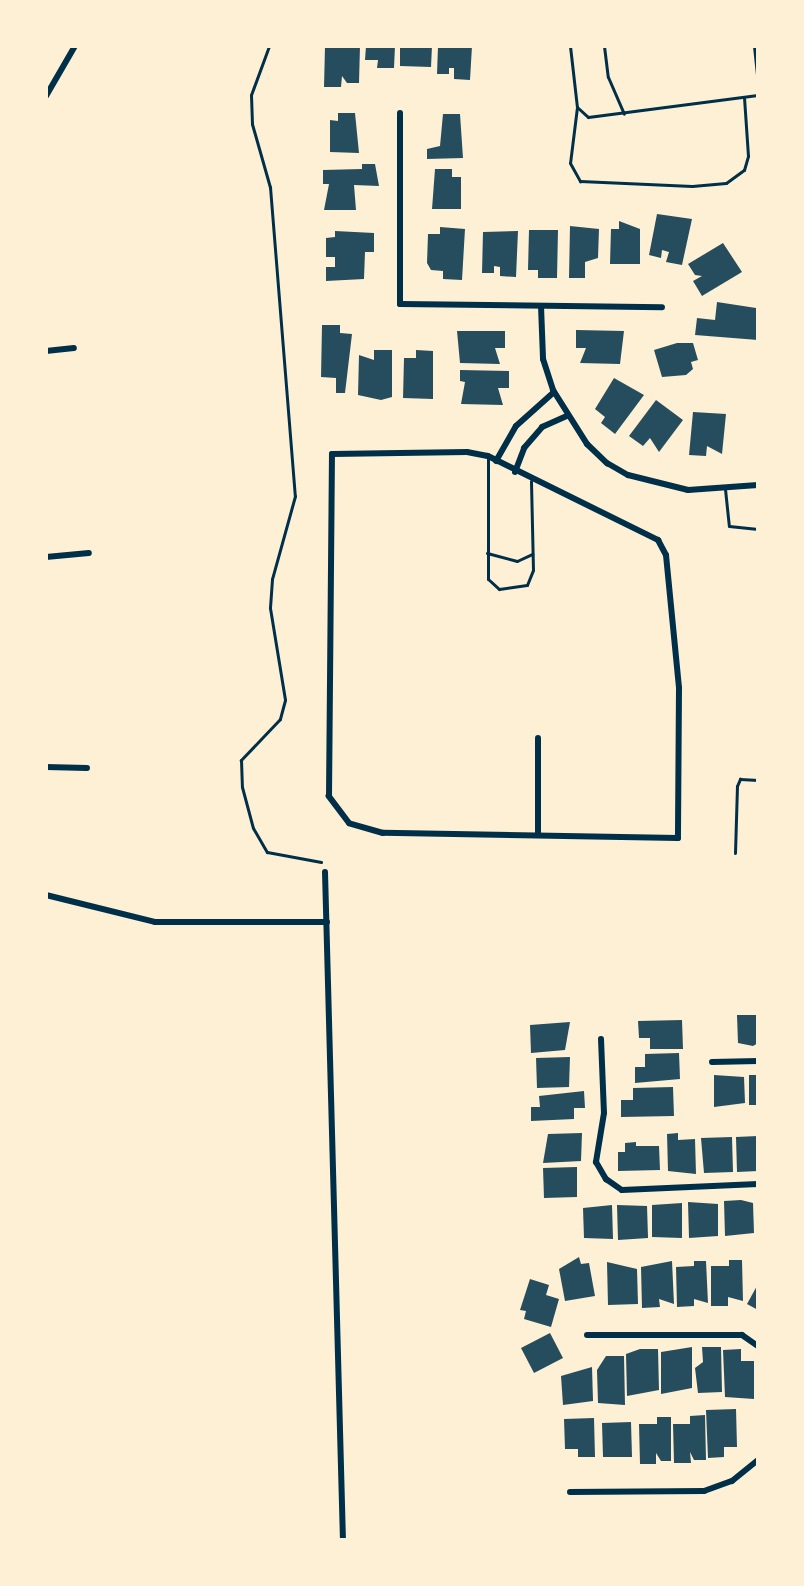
<!DOCTYPE html>
<html>
<head>
<meta charset="utf-8">
<style>
  body { margin:0 }
  #map { position:relative; width:804px; height:1586px; overflow:hidden; background:#fdf0d5; font-family:Barlow,sans-serif }
  div>[style] { position:absolute }
  [style*='--x'] { left:calc(var(--x)*1px); top:calc(var(--y)*1px); width:calc(var(--w)*1px); rotate:calc(var(--a)*1deg) }
  .building>* { inset:0; background:#264d5e }
  .path>* { height:3px; margin:-1.5px; padding:0 1.5px; transform-origin:1.5px; border-radius:1.5px; background:#003049 }
  .service>* { height:3px; margin:-1.5px; padding:0 1.5px; transform-origin:1.5px; border-radius:1.5px; background:#003049 }
  .minor>* { height:6px; margin:-3px; padding:0 3px; transform-origin:3px; border-radius:3px; background:#003049 }
  span { translate:-50% -50%; white-space:nowrap; text-align:center; line-height:1.15; -webkit-text-stroke:6px #fdf0d5; paint-order:stroke }
  .frame { position:absolute; inset:0; border:48px solid #fdf0d5; pointer-events:none }
</style>
</head>
<body>
<div id="map">
  <div class="building">
    <div style="clip-path:polygon(325px 46px,360px 46px,359px 83px,347px 83px,342px 76px,341px 87px,324px 87px)"></div>
    <div style="clip-path:polygon(366px 46px,395px 46px,394px 68px,377px 68px,378px 60px,365px 60px)"></div>
    <div style="clip-path:polygon(400px 46px,432px 46px,431px 67px,400px 66px)"></div>
    <div style="clip-path:polygon(438px 46px,472px 46px,470px 80px,454px 79px,454px 68px,449px 68px,449px 74px,437px 74px)"></div>
    <div style="clip-path:polygon(338px 113px,355px 113px,359px 153px,330px 152px,330px 120px,338px 121px)"></div>
    <div style="clip-path:polygon(443px 114px,460px 114px,463px 158px,427px 159px,427px 149px,440px 146px)"></div>
    <div style="clip-path:polygon(362px 164px,375px 164px,379px 186px,354px 185px,356px 210px,324px 210px,329px 184px,323px 184px,323px 170px,362px 169px)"></div>
    <div style="clip-path:polygon(435px 169px,452px 169px,452px 177px,461px 177px,461px 209px,432px 209px)"></div>
    <div style="clip-path:polygon(657px 214px,692px 219px,682px 265px,666px 262px,669px 252px,662px 250px,661px 258px,649px 255px)"></div>
    <div style="clip-path:polygon(619px 221px,640px 229px,640px 264px,610px 264px,611px 229px,619px 229px)"></div>
    <div style="clip-path:polygon(570px 226px,599px 229px,598px 258px,585px 262px,585px 278px,569px 278px)"></div>
    <div style="clip-path:polygon(440px 227px,465px 229px,462px 280px,443px 279px,443px 271px,431px 270px,427px 263px,428px 234px,440px 234px)"></div>
    <div style="clip-path:polygon(529px 230px,558px 230px,557px 278px,538px 278px,538px 270px,528px 270px)"></div>
    <div style="clip-path:polygon(335px 231px,374px 233px,374px 252px,365px 252px,364px 279px,326px 281px,326px 267px,335px 267px,335px 257px,326px 257px,326px 238px,335px 237px)"></div>
    <div style="clip-path:polygon(518px 231px,516px 277px,500px 276px,500px 267px,494px 266px,494px 273px,482px 273px,483px 232px)"></div>
    <div style="clip-path:polygon(723px 243px,742px 272px,702px 296px,693px 281px,702px 276px,695px 275px,688px 264px)"></div>
    <div style="clip-path:polygon(717px 302px,756px 308px,758px 340px,695px 335px,697px 318px,715px 320px)"></div>
    <div style="clip-path:polygon(322px 325px,340px 325px,340px 333px,352px 334px,345px 393px,336px 393px,336px 378px,321px 377px)"></div>
    <div style="clip-path:polygon(576px 330px,624px 331px,620px 364px,580px 363px,586px 348px,576px 348px)"></div>
    <div style="clip-path:polygon(457px 331px,505px 331px,505px 348px,495px 348px,500px 364px,460px 363px)"></div>
    <div style="clip-path:polygon(677px 343px,693px 343px,698px 360px,691px 362px,693px 369px,686px 375px,662px 377px,654px 350px)"></div>
    <div style="clip-path:polygon(374px 350px,392px 350px,392px 397px,381px 400px,358px 395px,359px 355px,374px 360px)"></div>
    <div style="clip-path:polygon(416px 350px,433px 351px,433px 399px,403px 398px,404px 358px,416px 358px)"></div>
    <div style="clip-path:polygon(460px 370px,509px 371px,509px 388px,498px 388px,503px 405px,461px 404px,465px 382px,460px 381px)"></div>
    <div style="clip-path:polygon(614px 378px,644px 395px,615px 434px,601px 423px,605px 417px,595px 409px)"></div>
    <div style="clip-path:polygon(656px 400px,683px 420px,659px 452px,650px 438px,643px 446px,629px 436px)"></div>
    <div style="clip-path:polygon(693px 412px,726px 414px,722px 454px,707px 446px,706px 456px,689px 455px)"></div>
    <div style="clip-path:polygon(737px 1015px,758px 1015px,758px 1043px,753px 1046px,738px 1043px)"></div>
    <div style="clip-path:polygon(682px 1020px,683px 1049px,650px 1049px,650px 1038px,639px 1038px,638px 1021px)"></div>
    <div style="clip-path:polygon(570px 1022px,565px 1050px,531px 1053px,530px 1025px)"></div>
    <div style="clip-path:polygon(679px 1053px,680px 1079px,635px 1083px,635px 1067px,645px 1067px,645px 1054px)"></div>
    <div style="clip-path:polygon(570px 1057px,569px 1087px,537px 1088px,536px 1058px)"></div>
    <div style="clip-path:polygon(714px 1075px,744px 1077px,745px 1103px,714px 1107px)"></div>
    <div style="clip-path:polygon(749px 1075px,758px 1075px,758px 1105px,749px 1105px)"></div>
    <div style="clip-path:polygon(673px 1087px,674px 1116px,621px 1117px,621px 1100px,633px 1100px,633px 1088px)"></div>
    <div style="clip-path:polygon(584px 1091px,585px 1108px,574px 1108px,574px 1119px,531px 1121px,531px 1107px,540px 1107px,539px 1096px)"></div>
    <div style="clip-path:polygon(582px 1133px,581px 1161px,543px 1163px,548px 1134px)"></div>
    <div style="clip-path:polygon(678px 1133px,678px 1140px,695px 1139px,696px 1174px,668px 1171px,667px 1134px)"></div>
    <div style="clip-path:polygon(758px 1136px,758px 1171px,737px 1172px,736px 1137px)"></div>
    <div style="clip-path:polygon(732px 1137px,733px 1172px,704px 1173px,701px 1138px)"></div>
    <div style="clip-path:polygon(636px 1142px,636px 1146px,659px 1146px,660px 1170px,618px 1171px,618px 1152px,625px 1152px,625px 1143px)"></div>
    <div style="clip-path:polygon(577px 1167px,577px 1197px,544px 1198px,543px 1168px)"></div>
    <div style="clip-path:polygon(741px 1200px,753px 1203px,754px 1233px,725px 1236px,724px 1201px)"></div>
    <div style="clip-path:polygon(688px 1202px,718px 1204px,718px 1236px,689px 1238px)"></div>
    <div style="clip-path:polygon(682px 1203px,682px 1238px,652px 1237px,652px 1205px)"></div>
    <div style="clip-path:polygon(612px 1205px,613px 1239px,584px 1238px,583px 1208px)"></div>
    <div style="clip-path:polygon(617px 1205px,647px 1206px,648px 1238px,618px 1240px)"></div>
    <div style="clip-path:polygon(579px 1257px,581px 1264px,589px 1263px,595px 1296px,565px 1301px,559px 1269px)"></div>
    <div style="clip-path:polygon(729px 1260px,742px 1260px,743px 1301px,728px 1297px,728px 1306px,711px 1306px,711px 1266px,729px 1266px)"></div>
    <div style="clip-path:polygon(672px 1261px,674px 1304px,659px 1299px,660px 1307px,642px 1308px,641px 1267px)"></div>
    <div style="clip-path:polygon(694px 1261px,706px 1261px,708px 1303px,694px 1299px,694px 1306px,677px 1307px,676px 1267px,694px 1266px)"></div>
    <div style="clip-path:polygon(607px 1262px,637px 1269px,638px 1304px,608px 1305px)"></div>
    <div style="clip-path:polygon(530px 1279px,549px 1285px,546px 1295px,559px 1299px,551px 1327px,524px 1319px,526px 1311px,520px 1310px)"></div>
    <div style="clip-path:polygon(758px 1284px,758px 1310px,747px 1304px)"></div>
    <div style="clip-path:polygon(550px 1333px,563px 1358px,534px 1373px,521px 1348px)"></div>
    <div style="clip-path:polygon(692px 1347px,692px 1388px,661px 1394px,661px 1352px)"></div>
    <div style="clip-path:polygon(702px 1347px,721px 1347px,722px 1392px,698px 1393px,695px 1368px,703px 1362px)"></div>
    <div style="clip-path:polygon(640px 1349px,658px 1349px,659px 1390px,627px 1396px,626px 1354px)"></div>
    <div style="clip-path:polygon(741px 1349px,741px 1361px,754px 1361px,754px 1399px,725px 1397px,723px 1350px)"></div>
    <div style="clip-path:polygon(606px 1356px,624px 1356px,625px 1405px,598px 1403px,597px 1370px)"></div>
    <div style="clip-path:polygon(592px 1367px,593px 1401px,563px 1405px,561px 1376px)"></div>
    <div style="clip-path:polygon(736px 1409px,737px 1447px,724px 1447px,724px 1457px,708px 1458px,706px 1410px)"></div>
    <div style="clip-path:polygon(705px 1415px,706px 1460px,694px 1460px,690px 1452px,691px 1463px,674px 1463px,673px 1424px,690px 1424px,690px 1416px)"></div>
    <div style="clip-path:polygon(657px 1417px,671px 1417px,671px 1461px,661px 1461px,656px 1453px,656px 1464px,640px 1464px,639px 1424px,657px 1424px)"></div>
    <div style="clip-path:polygon(594px 1418px,595px 1457px,578px 1457px,578px 1449px,565px 1449px,564px 1419px)"></div>
    <div style="clip-path:polygon(631px 1422px,632px 1457px,603px 1457px,602px 1423px)"></div>
  </div>
  <div class="path">
    <div style="--x:269;--y:46;--w:52;--a:110.2"></div>
    <div style="--x:251;--y:95;--w:29;--a:88"></div>
    <div style="--x:252;--y:124;--w:66;--a:74.1"></div>
    <div style="--x:270;--y:187;--w:310;--a:85.4"></div>
    <div style="--x:295;--y:496;--w:86;--a:105.5"></div>
    <div style="--x:272;--y:579;--w:29;--a:94"></div>
    <div style="--x:270;--y:608;--w:93;--a:80.7"></div>
    <div style="--x:285;--y:700;--w:20;--a:105"></div>
    <div style="--x:280;--y:719;--w:57;--a:133.6"></div>
    <div style="--x:241;--y:760;--w:27;--a:88"></div>
    <div style="--x:242;--y:787;--w:42;--a:75"></div>
    <div style="--x:253;--y:828;--w:28;--a:60"></div>
    <div style="--x:267;--y:852;--w:55;--a:10.5"></div>
  </div>
  <div class="service">
    <div style="--x:570;--y:46;--w:61;--a:83.5"></div>
    <div style="--x:577;--y:107;--w:15;--a:42"></div>
    <div style="--x:588;--y:117;--w:171;--a:-7.4"></div>
    <div style="--x:604;--y:46;--w:31;--a:83"></div>
    <div style="--x:608;--y:77;--w:40;--a:66.6"></div>
    <div style="--x:754;--y:46;--w:39;--a:84"></div>
    <div style="--x:577;--y:107;--w:56;--a:97.1"></div>
    <div style="--x:570;--y:163;--w:21;--a:61"></div>
    <div style="--x:580;--y:181;--w:112;--a:2.6"></div>
    <div style="--x:692;--y:186;--w:34;--a:-5"></div>
    <div style="--x:726;--y:183;--w:22;--a:-36"></div>
    <div style="--x:744;--y:170;--w:15;--a:-74"></div>
    <div style="--x:748;--y:156;--w:59;--a:-93.9"></div>
    <div style="--x:488;--y:456;--w:123;--a:90"></div>
    <div style="--x:488;--y:579;--w:15;--a:42"></div>
    <div style="--x:499;--y:589;--w:28;--a:-8"></div>
    <div style="--x:527;--y:585;--w:16;--a:-68"></div>
    <div style="--x:533;--y:570;--w:89;--a:-91.3"></div>
    <div style="--x:725;--y:489;--w:37;--a:84"></div>
    <div style="--x:729;--y:526;--w:29;--a:6"></div>
    <div style="--x:487;--y:553;--w:31;--a:15"></div>
    <div style="--x:517;--y:561;--w:17;--a:-25"></div>
    <div style="--x:735;--y:853;--w:67;--a:-88.3"></div>
    <div style="--x:737;--y:786;--w:8;--a:-67"></div>
    <div style="--x:740;--y:779;--w:18;--a:3"></div>
  </div>
  <div class="minor">
    <div style="--x:46;--y:96;--w:58;--a:-59.9"></div>
    <div style="--x:400;--y:113;--w:191;--a:90"></div>
    <div style="--x:400;--y:304;--w:262;--a:0.7"></div>
    <div style="--x:541;--y:306;--w:53;--a:87.8"></div>
    <div style="--x:543;--y:359;--w:33;--a:72"></div>
    <div style="--x:553;--y:390;--w:64;--a:57.8"></div>
    <div style="--x:587;--y:444;--w:28;--a:44"></div>
    <div style="--x:607;--y:463;--w:24;--a:30"></div>
    <div style="--x:628;--y:475;--w:62;--a:14"></div>
    <div style="--x:688;--y:490;--w:70;--a:-4.1"></div>
    <div style="--x:46;--y:351;--w:28;--a:-6"></div>
    <div style="--x:467;--y:452;--w:21;--a:11"></div>
    <div style="--x:488;--y:456;--w:190;--a:26.3"></div>
    <div style="--x:658;--y:540;--w:17;--a:62"></div>
    <div style="--x:666;--y:555;--w:134;--a:84.4"></div>
    <div style="--x:679;--y:688;--w:150;--a:90.4"></div>
    <div style="--x:678;--y:838;--w:295;--a:-179"></div>
    <div style="--x:383;--y:833;--w:35;--a:-164"></div>
    <div style="--x:349;--y:823;--w:34;--a:-127"></div>
    <div style="--x:329;--y:796;--w:342;--a:-89.5"></div>
    <div style="--x:332;--y:454;--w:135;--a:-0.8"></div>
    <div style="--x:496;--y:461;--w:40;--a:-60.3"></div>
    <div style="--x:516;--y:426;--w:51;--a:-41.8"></div>
    <div style="--x:515;--y:472;--w:26;--a:-69"></div>
    <div style="--x:524;--y:448;--w:28;--a:-49"></div>
    <div style="--x:542;--y:427;--w:27;--a:-24"></div>
    <div style="--x:46;--y:557;--w:43;--a:-5.3"></div>
    <div style="--x:538;--y:738;--w:97;--a:90"></div>
    <div style="--x:46;--y:767;--w:41;--a:1.4"></div>
    <div style="--x:325;--y:872;--w:668;--a:88.46"></div>
    <div style="--x:46;--y:895;--w:112;--a:13.9"></div>
    <div style="--x:155;--y:922;--w:172;--a:0"></div>
    <div style="--x:601;--y:1039;--w:74;--a:87.7"></div>
    <div style="--x:604;--y:1113;--w:50;--a:99.3"></div>
    <div style="--x:596;--y:1162;--w:20;--a:60"></div>
    <div style="--x:606;--y:1179;--w:19;--a:35"></div>
    <div style="--x:622;--y:1190;--w:136;--a:-2.5"></div>
    <div style="--x:712;--y:1062;--w:46;--a:-1.2"></div>
    <div style="--x:587;--y:1335;--w:155;--a:0"></div>
    <div style="--x:742;--y:1335;--w:19;--a:35"></div>
    <div style="--x:570;--y:1492;--w:134;--a:-0.4"></div>
    <div style="--x:704;--y:1491;--w:30;--a:-20"></div>
    <div style="--x:732;--y:1481;--w:33;--a:-39"></div>
  </div>
  <div class="frame"></div>
</div>
</body>
</html>
